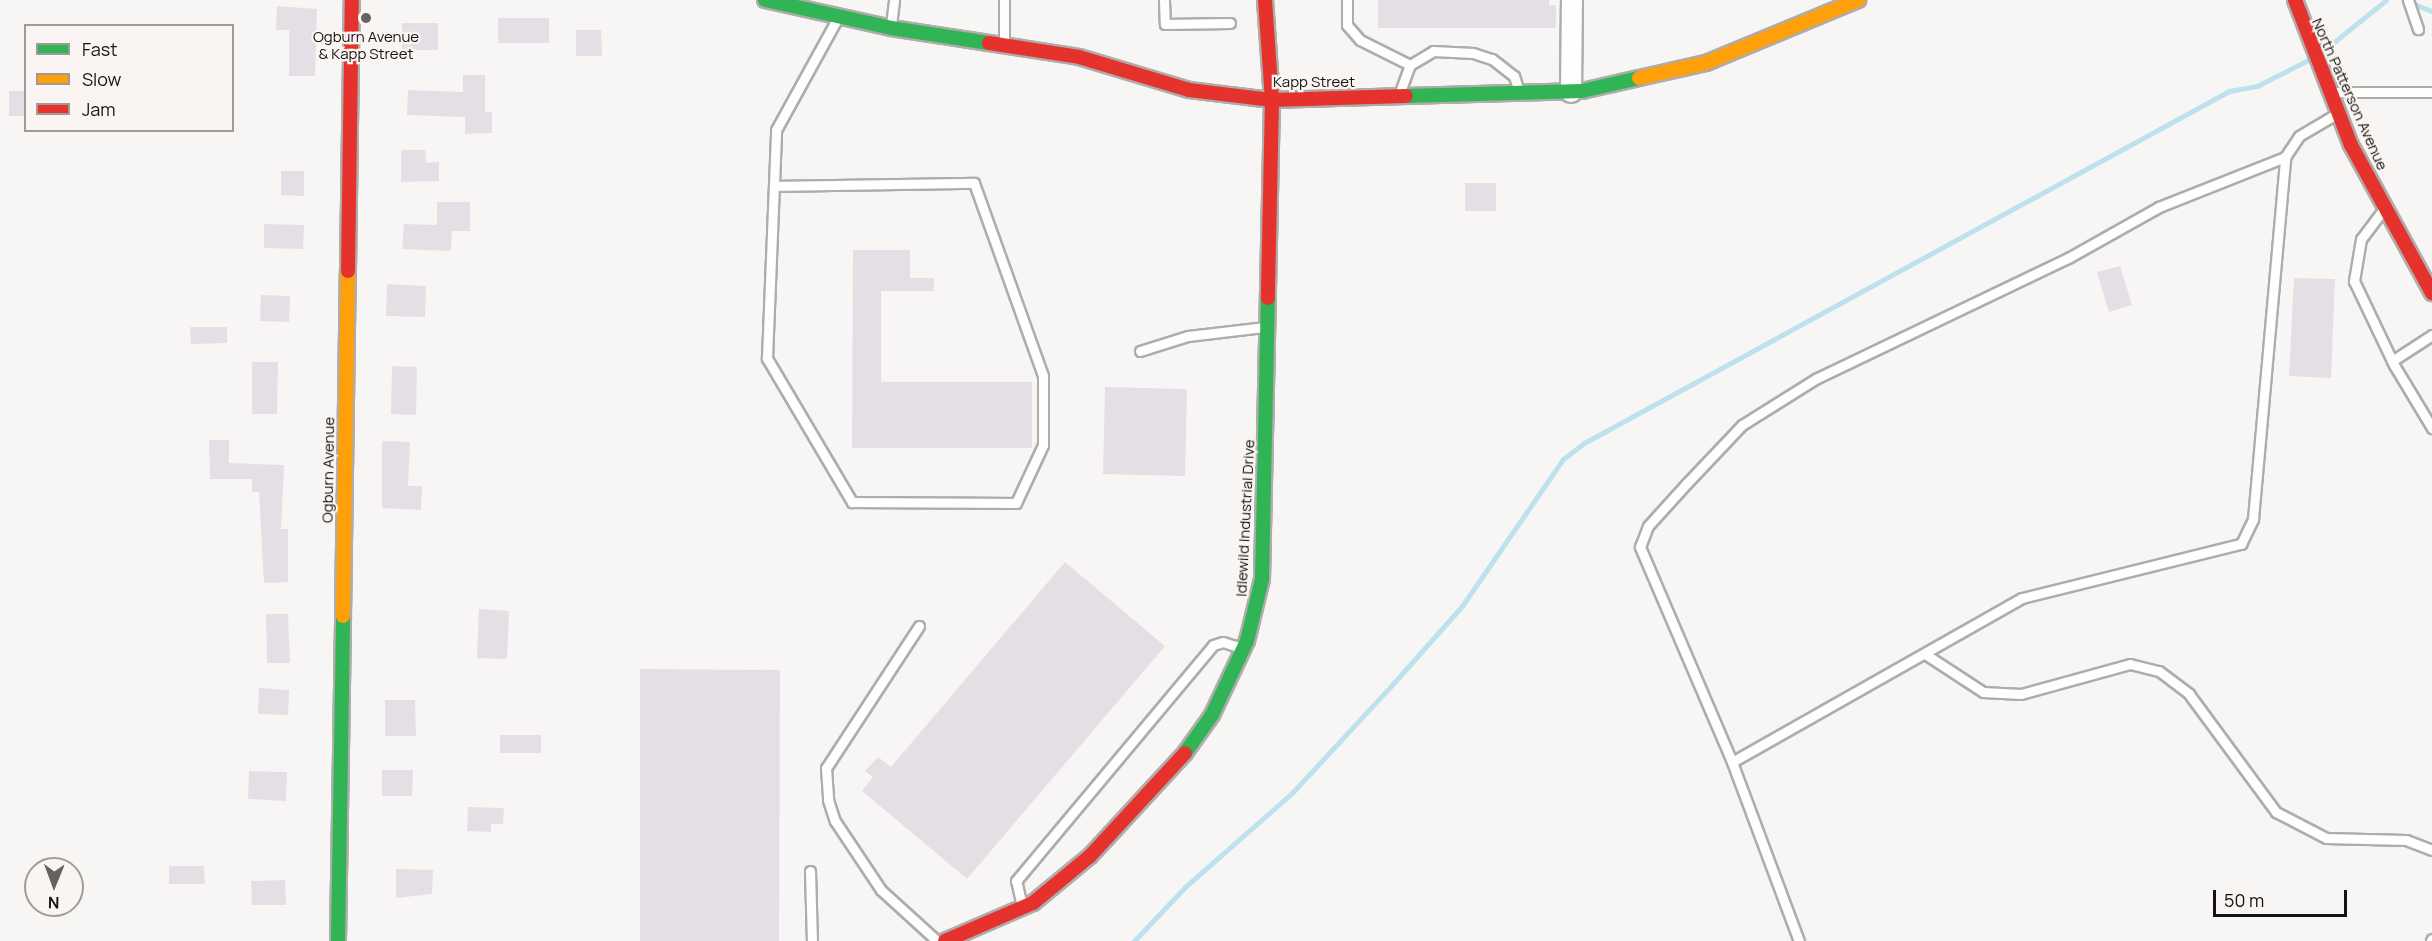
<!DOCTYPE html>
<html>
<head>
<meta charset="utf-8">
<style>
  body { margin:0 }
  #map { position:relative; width:2432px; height:941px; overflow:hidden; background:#f8f6f4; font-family:Manrope,sans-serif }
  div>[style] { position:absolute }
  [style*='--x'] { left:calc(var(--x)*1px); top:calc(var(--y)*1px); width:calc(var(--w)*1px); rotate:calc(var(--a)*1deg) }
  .stream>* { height:5px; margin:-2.5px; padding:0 2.5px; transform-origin:2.5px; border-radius:2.5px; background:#bce2ee }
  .building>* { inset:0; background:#e5dfe5 }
  .roads { filter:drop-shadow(2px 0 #afadac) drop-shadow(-2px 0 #afadac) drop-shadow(0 2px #afadac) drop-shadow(0 -2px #afadac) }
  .lane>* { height:9px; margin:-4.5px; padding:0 4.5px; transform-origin:4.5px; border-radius:4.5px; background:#fefefd }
  .street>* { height:20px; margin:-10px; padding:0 10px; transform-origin:10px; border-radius:10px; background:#fefefd }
  .fast>* { height:14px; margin:-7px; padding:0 7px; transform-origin:7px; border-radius:7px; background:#30b455 }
  .slow>* { height:14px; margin:-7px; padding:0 7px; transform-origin:7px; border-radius:7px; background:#ff9f0a }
  .jam>* { height:14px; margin:-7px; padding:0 7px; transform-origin:7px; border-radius:7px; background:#e5322d }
  .dots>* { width:16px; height:16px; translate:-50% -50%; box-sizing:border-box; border:3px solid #faf5f2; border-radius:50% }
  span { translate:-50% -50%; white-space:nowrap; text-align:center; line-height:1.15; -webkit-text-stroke:4.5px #faf5f2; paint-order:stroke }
  .poi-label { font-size:15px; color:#151412 }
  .street-label { font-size:15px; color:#151412 }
  .legend { position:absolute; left:24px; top:24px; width:210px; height:108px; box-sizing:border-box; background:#faf5f2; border:2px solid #9e9b98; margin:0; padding:8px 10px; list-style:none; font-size:18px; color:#151412 }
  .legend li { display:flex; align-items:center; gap:12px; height:30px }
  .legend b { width:30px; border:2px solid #9e9b98 }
  .north { position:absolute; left:24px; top:857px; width:60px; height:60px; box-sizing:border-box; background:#faf5f2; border:2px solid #9e9b98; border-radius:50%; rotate:181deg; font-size:16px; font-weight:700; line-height:24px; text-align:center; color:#151412 }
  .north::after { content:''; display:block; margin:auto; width:21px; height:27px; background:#646361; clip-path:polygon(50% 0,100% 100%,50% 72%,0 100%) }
  .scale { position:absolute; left:2213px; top:890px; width:134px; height:27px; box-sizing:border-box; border:3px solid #151412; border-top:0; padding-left:8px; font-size:18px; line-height:21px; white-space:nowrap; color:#151412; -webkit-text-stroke:4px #faf5f2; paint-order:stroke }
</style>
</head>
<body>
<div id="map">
  <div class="stream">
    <div style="--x:2403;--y:0;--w:31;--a:21"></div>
    <div style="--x:2323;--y:51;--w:81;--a:-39"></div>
    <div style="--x:1134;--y:941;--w:74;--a:-46.6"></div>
    <div style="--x:1185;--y:887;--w:141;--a:-41.3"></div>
    <div style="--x:1291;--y:794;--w:147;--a:-47.2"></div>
    <div style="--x:1391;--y:686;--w:107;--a:-48.4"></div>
    <div style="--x:1462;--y:606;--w:178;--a:-55.5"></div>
    <div style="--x:1563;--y:459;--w:26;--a:-37"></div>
    <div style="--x:1584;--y:443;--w:735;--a:-28.62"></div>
    <div style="--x:2229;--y:91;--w:28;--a:-10"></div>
    <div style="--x:2257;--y:86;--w:59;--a:-27"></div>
  </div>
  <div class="building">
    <div style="clip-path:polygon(1378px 0,1549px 0,1549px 5px,1556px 5px,1556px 28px,1378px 28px)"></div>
    <div style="clip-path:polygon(277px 6px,317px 9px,315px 76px,289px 76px,289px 30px,276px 30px)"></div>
    <div style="clip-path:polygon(498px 18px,549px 18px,549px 43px,498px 43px)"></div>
    <div style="clip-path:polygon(402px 23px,438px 23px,438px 50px,402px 50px)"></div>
    <div style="clip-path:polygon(576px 30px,601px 30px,602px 56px,576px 56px)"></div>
    <div style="clip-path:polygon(463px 75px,485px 75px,485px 112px,492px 112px,492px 133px,465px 134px,465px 117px,407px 115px,408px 90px,463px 92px)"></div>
    <div style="clip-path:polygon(9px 91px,26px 91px,26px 116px,9px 116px)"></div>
    <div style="clip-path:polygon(401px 150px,425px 150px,426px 163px,439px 162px,439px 181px,401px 182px)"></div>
    <div style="clip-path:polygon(281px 171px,304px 171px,304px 196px,281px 195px)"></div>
    <div style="clip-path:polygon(1465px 183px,1496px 183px,1496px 211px,1465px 211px)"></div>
    <div style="clip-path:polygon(437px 202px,470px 202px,470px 231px,452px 231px,451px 251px,402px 249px,404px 224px,437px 225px)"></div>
    <div style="clip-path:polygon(264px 224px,304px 225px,303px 249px,264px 248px)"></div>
    <div style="clip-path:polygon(853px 250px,910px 250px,910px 278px,934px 278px,934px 291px,881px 291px,881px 382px,1032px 382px,1032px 448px,852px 448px)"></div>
    <div style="clip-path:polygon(2120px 266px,2132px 305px,2109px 312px,2097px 272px)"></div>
    <div style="clip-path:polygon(2294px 278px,2335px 279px,2331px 378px,2289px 376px)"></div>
    <div style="clip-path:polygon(387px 284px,426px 286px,425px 317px,386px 316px)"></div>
    <div style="clip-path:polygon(261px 295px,290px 296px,289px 322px,260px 321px)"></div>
    <div style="clip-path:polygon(190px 327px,227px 327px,227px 343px,191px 344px)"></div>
    <div style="clip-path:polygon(252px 362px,278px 362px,277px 414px,252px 414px)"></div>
    <div style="clip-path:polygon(392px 366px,417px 367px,416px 415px,391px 414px)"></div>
    <div style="clip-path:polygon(1105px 387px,1187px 389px,1185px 476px,1103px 474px)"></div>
    <div style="clip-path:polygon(209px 440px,229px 440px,229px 463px,284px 465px,281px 529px,288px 529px,288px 582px,264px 583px,259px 492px,252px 492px,252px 479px,210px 479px)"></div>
    <div style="clip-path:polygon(382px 441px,410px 442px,408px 486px,422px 486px,421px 510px,382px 508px)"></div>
    <div style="clip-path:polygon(1065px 562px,1165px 646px,967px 879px,862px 791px,873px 777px,865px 771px,878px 757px,891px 767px)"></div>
    <div style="clip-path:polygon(479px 609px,509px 611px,507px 659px,477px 658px)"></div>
    <div style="clip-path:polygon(266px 614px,288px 614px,290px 663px,267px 663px)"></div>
    <div style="clip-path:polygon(640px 669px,780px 670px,779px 941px,640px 941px)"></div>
    <div style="clip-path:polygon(259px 688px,289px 690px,288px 715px,258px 714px)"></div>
    <div style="clip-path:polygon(385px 700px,415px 700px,416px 736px,385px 736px)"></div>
    <div style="clip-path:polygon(500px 735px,541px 735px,541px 753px,500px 753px)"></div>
    <div style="clip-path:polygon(382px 770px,413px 770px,412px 796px,382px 796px)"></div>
    <div style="clip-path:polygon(249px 771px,287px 772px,286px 801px,248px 799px)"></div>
    <div style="clip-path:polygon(468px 807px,504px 808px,503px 824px,491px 824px,491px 832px,467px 831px)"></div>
    <div style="clip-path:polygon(169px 866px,204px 866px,205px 884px,169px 884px)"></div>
    <div style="clip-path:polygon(396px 869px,433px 870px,432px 894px,396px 898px)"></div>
    <div style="clip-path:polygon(285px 880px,286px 905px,252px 905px,251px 881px)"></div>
  </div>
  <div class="roads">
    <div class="lane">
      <div style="--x:1164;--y:0;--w:24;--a:88"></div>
      <div style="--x:1165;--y:24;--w:65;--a:-0.9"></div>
      <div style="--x:1347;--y:0;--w:25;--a:90"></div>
      <div style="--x:1347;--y:25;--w:20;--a:49"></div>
      <div style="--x:1360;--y:40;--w:56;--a:26.6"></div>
      <div style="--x:2408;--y:0;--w:31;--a:71"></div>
      <div style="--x:891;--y:25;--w:25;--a:-83"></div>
      <div style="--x:1004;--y:42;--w:42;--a:-90"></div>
      <div style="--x:1400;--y:92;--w:29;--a:-70"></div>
      <div style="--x:1410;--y:65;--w:27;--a:-31"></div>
      <div style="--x:1433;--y:51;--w:40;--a:2.9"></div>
      <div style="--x:1473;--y:53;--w:20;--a:18"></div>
      <div style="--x:1492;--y:59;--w:28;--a:38"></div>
      <div style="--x:1514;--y:76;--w:16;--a:72"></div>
      <div style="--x:2332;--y:92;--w:100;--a:0"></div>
      <div style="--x:2285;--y:157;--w:136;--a:158.4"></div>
      <div style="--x:2159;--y:207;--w:104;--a:150.7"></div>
      <div style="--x:2068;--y:258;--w:278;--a:154.4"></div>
      <div style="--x:1817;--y:378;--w:89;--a:147.9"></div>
      <div style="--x:1742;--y:425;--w:80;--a:133.5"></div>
      <div style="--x:1687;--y:483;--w:58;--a:132.2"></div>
      <div style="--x:1648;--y:526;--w:22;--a:111"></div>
      <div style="--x:1640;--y:547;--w:234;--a:66.8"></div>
      <div style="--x:1732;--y:762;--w:333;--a:-29.5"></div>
      <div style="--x:2022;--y:598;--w:226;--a:-13.9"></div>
      <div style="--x:2241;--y:544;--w:28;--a:-64"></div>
      <div style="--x:2253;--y:519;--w:363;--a:-84.9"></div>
      <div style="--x:2285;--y:157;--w:25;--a:-56"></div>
      <div style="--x:2299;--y:136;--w:43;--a:-30.7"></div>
      <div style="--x:775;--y:186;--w:199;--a:-0.9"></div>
      <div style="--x:974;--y:183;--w:205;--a:70.3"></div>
      <div style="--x:1043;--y:376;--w:69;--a:90"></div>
      <div style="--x:1043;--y:445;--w:64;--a:115"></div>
      <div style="--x:1016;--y:503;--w:164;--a:-179.7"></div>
      <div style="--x:852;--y:502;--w:167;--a:-120.6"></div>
      <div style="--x:767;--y:358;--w:228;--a:-87.7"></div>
      <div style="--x:776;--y:130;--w:127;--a:-61.2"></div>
      <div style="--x:2383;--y:210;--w:36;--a:127"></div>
      <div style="--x:2361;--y:239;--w:43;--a:99.5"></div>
      <div style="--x:2354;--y:281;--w:93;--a:64.5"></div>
      <div style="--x:2394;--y:365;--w:74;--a:58.9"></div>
      <div style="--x:1140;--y:351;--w:50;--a:-17.4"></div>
      <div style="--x:1188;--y:336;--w:78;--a:-6.7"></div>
      <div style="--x:2392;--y:361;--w:48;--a:-33"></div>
      <div style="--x:919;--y:626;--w:170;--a:123.2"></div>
      <div style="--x:826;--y:768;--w:32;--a:86"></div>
      <div style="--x:828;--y:800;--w:22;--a:72"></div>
      <div style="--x:835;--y:821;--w:83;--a:56.3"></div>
      <div style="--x:881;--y:890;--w:76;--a:42.3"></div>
      <div style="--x:1925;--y:654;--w:69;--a:33.2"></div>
      <div style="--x:1983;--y:692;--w:38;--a:3"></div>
      <div style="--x:2021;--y:694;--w:113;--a:-15.4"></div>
      <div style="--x:2130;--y:664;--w:30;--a:14"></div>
      <div style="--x:2159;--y:671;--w:38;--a:37"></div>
      <div style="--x:2189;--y:694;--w:147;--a:53.6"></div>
      <div style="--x:2276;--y:812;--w:56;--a:27.5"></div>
      <div style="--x:2326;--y:838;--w:80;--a:1.4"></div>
      <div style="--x:2406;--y:840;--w:28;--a:21"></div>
      <div style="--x:1732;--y:762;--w:191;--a:69.5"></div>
      <div style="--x:810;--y:871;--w:70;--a:88.4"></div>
      <div style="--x:1022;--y:906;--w:26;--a:-103"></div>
      <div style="--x:1016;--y:881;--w:307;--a:-50.1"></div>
      <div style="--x:1213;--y:645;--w:10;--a:-17"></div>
      <div style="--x:1223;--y:642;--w:19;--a:18"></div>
      <div style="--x:2431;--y:941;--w:2;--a:-63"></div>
    </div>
    <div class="street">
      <div style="--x:1571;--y:92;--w:92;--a:-89.4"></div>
    </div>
    <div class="fast">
      <div style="--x:765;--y:0;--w:129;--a:12.5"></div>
      <div style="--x:891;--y:28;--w:99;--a:8.7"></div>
      <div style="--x:1406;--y:96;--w:176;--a:-1.6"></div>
      <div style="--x:1582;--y:91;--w:58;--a:-12.8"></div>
      <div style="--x:1185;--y:753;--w:47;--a:-54.6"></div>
      <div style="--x:1212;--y:715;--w:82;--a:-64.7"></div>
      <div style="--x:1247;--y:641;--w:64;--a:-76.4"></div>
      <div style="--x:1262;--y:579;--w:281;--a:-88.8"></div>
      <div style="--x:338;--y:941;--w:325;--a:-89.1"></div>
    </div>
    <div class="slow">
      <div style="--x:1639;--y:78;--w:69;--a:-12.6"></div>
      <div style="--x:1706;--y:63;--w:165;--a:-22.5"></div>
      <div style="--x:343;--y:616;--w:345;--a:-89.2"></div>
    </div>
    <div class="jam">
      <div style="--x:1265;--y:0;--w:100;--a:86"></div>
      <div style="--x:1272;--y:100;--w:198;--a:91.2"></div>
      <div style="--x:2295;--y:0;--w:155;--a:68.9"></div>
      <div style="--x:2351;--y:145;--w:169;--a:61.3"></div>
      <div style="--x:989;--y:43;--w:91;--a:8.8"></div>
      <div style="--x:1079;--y:57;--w:115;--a:16.7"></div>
      <div style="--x:1189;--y:90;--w:84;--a:6.9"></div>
      <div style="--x:1272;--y:100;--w:134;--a:-1.7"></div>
      <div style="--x:348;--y:271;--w:271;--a:-89.2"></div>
      <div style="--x:945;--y:941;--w:96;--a:-23.4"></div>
      <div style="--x:1033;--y:903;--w:74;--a:-39.5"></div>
      <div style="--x:1090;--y:856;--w:140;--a:-47.3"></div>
    </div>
  </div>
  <div class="dots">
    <div style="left:366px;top:18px;background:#646361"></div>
  </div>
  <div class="poi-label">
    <span style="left:366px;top:45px">Ogburn Avenue<br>&amp; Kapp Street</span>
  </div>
  <div class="street-label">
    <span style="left:1314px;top:82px">Kapp Street</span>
    <span style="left:2350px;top:94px;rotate:66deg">North Patterson Avenue</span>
    <span style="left:328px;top:470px;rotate:-89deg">Ogburn Avenue</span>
    <span style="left:1245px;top:518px;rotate:-87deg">Idlewild Industrial Drive</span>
  </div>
  <ul class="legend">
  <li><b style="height:8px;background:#30b455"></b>Fast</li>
  <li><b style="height:8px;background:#ff9f0a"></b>Slow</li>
  <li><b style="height:8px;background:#e5322d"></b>Jam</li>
  </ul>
  <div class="north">N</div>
  <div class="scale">50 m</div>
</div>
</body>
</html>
